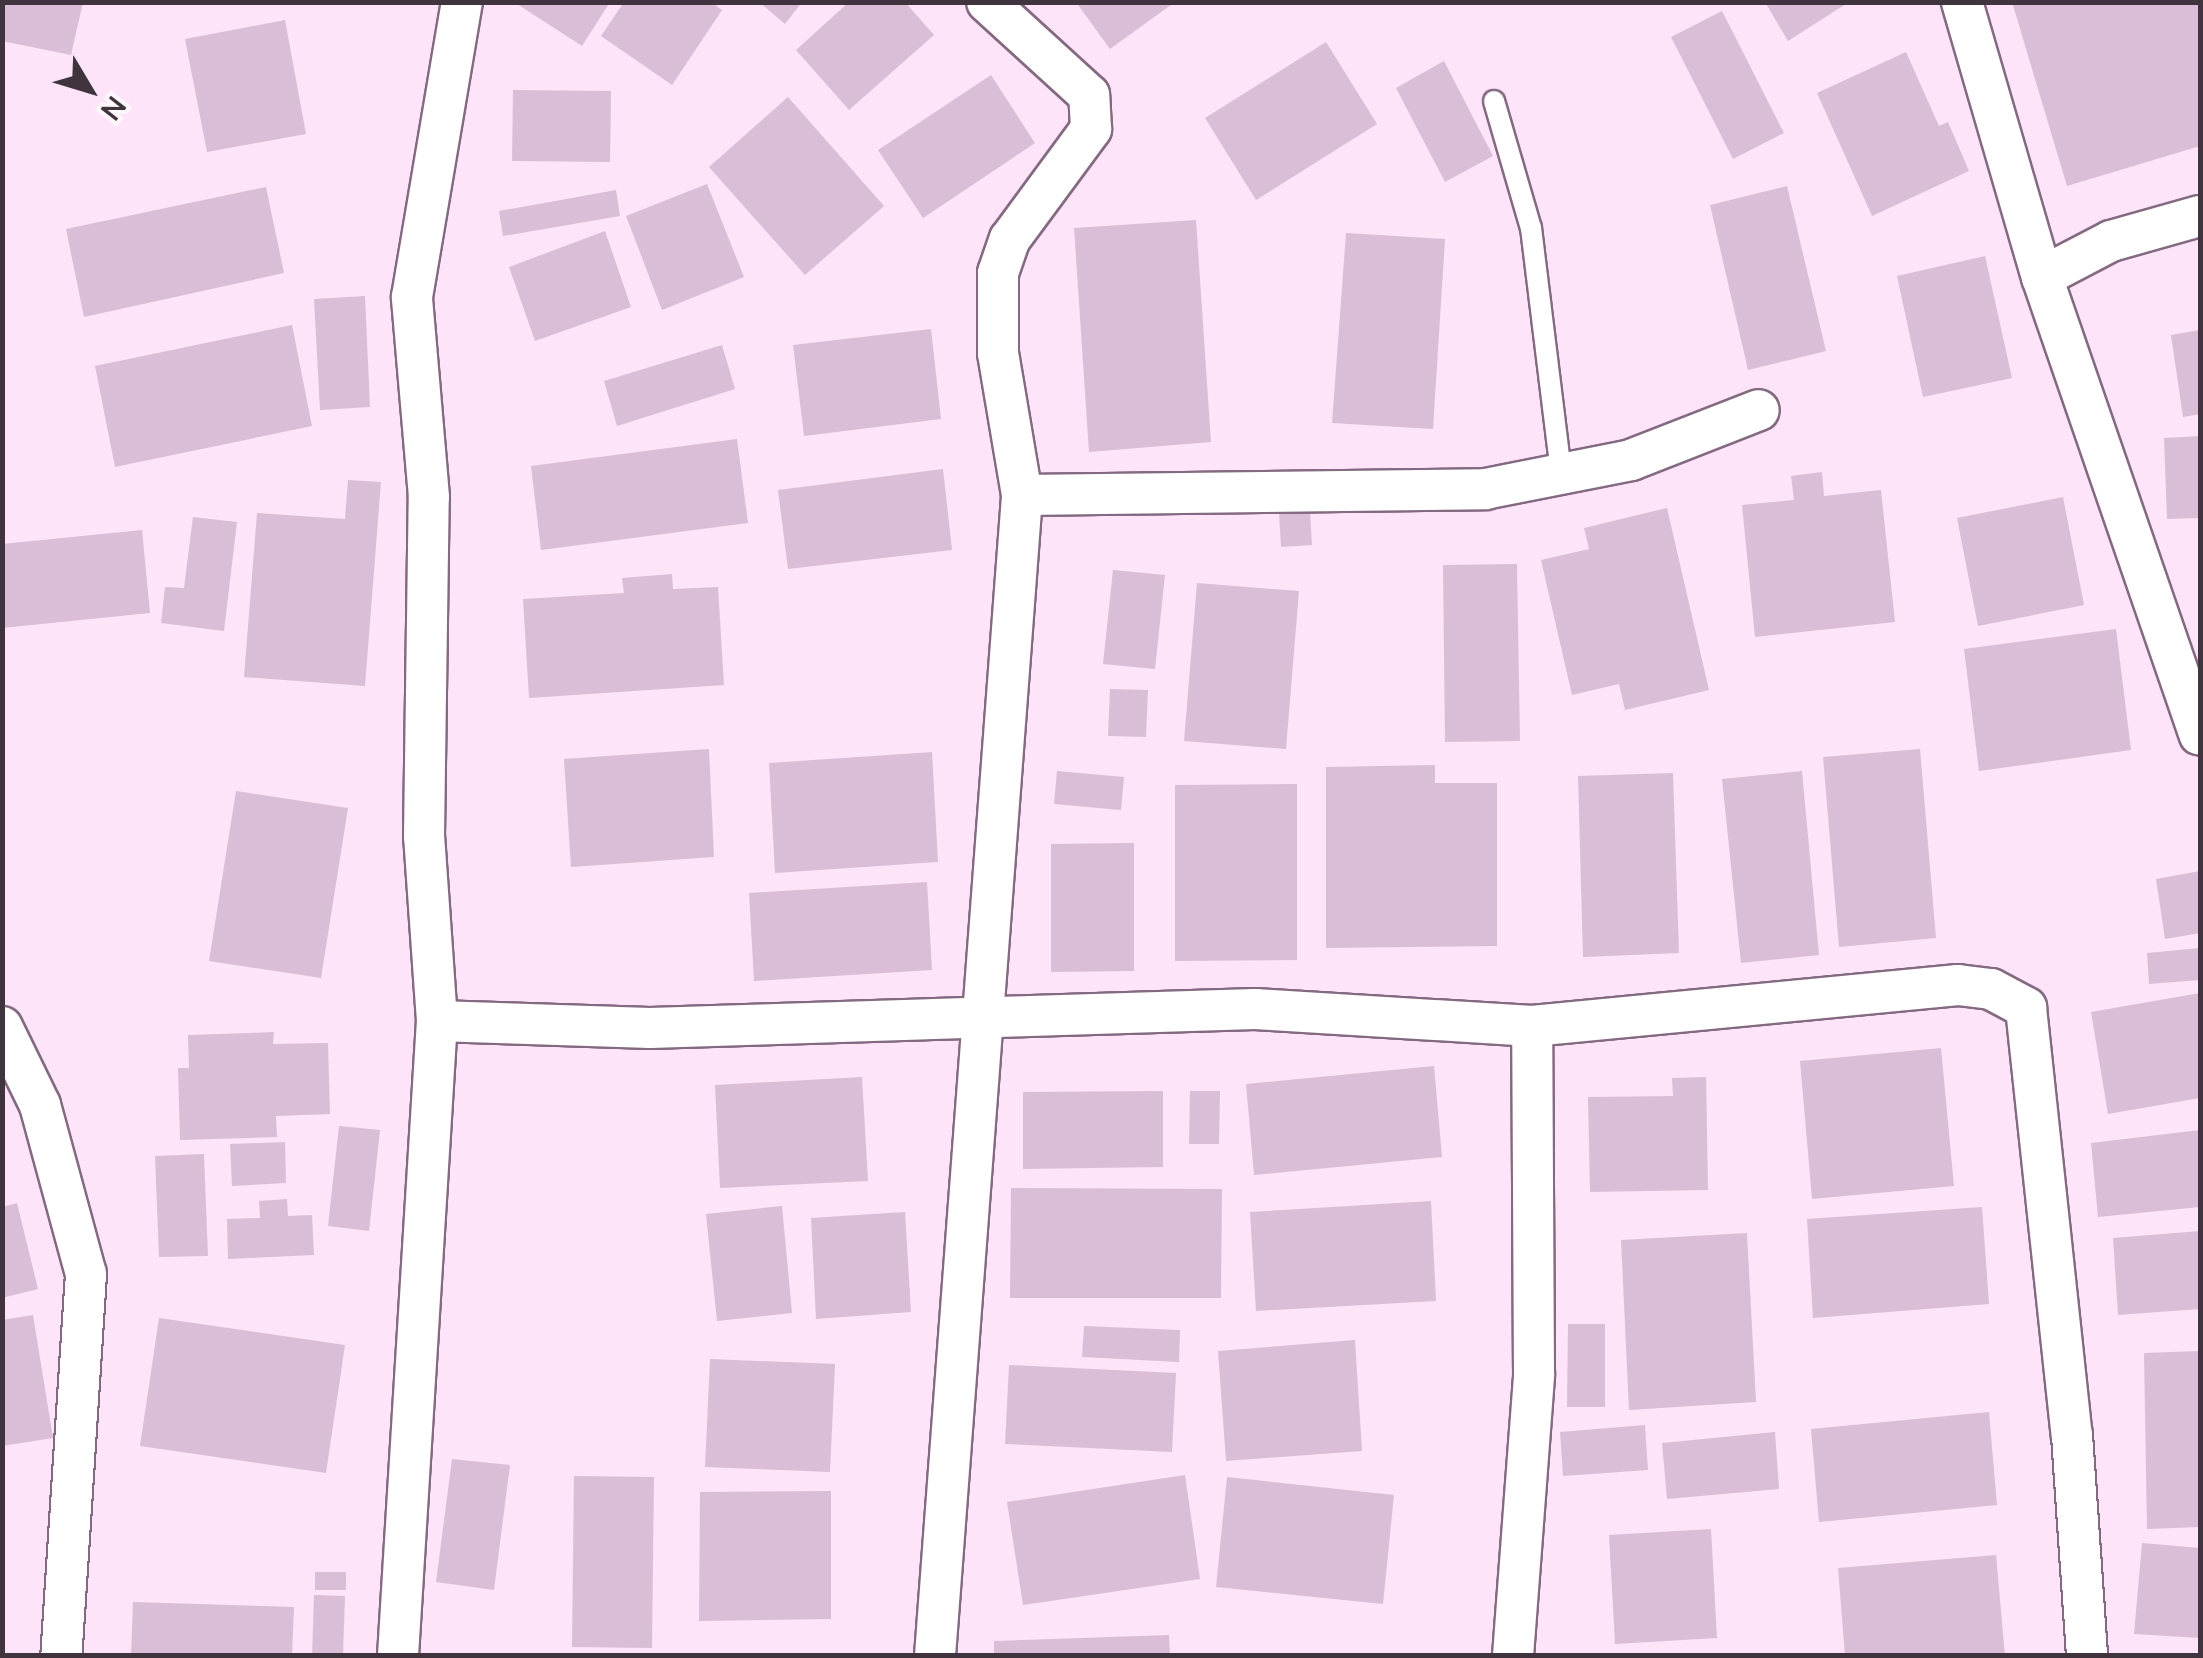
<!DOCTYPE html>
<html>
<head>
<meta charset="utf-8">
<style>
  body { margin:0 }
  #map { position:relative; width:2203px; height:1658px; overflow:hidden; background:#fde4f9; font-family:Mulish,sans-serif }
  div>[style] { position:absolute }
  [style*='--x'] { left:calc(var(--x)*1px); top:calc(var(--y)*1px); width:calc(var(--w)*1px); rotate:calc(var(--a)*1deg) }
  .building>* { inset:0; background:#dabdd6 }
  .roads { filter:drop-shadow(2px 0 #846a81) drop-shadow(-2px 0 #846a81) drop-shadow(0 2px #846a81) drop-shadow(0 -2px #846a81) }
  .service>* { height:20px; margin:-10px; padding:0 10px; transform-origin:10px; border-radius:10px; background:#fff }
  .minor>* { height:40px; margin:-20px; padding:0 20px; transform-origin:20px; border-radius:20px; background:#fff }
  span { translate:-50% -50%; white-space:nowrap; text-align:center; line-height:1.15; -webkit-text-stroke:8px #fef8fd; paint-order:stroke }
  .frame { position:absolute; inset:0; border:5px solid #40343e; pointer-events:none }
  .north { position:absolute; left:40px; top:40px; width:100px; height:100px; -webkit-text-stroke:8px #fef8fd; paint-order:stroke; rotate:128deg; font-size:28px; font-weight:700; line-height:40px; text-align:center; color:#40343e }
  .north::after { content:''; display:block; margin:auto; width:35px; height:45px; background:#40343e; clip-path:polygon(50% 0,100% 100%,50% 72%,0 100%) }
</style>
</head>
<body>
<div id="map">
  <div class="building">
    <div style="clip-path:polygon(4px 2px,83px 2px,71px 55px,2px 41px)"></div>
    <div style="clip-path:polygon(514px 2px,610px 2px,582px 46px)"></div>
    <div style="clip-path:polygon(624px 2px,711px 2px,722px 10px,672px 85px,601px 36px)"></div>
    <div style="clip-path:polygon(759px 2px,802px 2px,785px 24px)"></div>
    <div style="clip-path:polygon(849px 2px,905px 2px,934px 35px,849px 110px,796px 50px)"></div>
    <div style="clip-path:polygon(1076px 2px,1175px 2px,1110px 49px)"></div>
    <div style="clip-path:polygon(1765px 2px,1849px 2px,1788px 41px)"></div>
    <div style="clip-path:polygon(2012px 2px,2200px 2px,2200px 146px,2067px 186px)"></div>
    <div style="clip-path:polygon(1722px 11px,1784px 133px,1733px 159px,1671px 37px)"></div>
    <div style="clip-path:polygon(285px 20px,306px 134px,207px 152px,185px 39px)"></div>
    <div style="clip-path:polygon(1326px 42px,1377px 124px,1256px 200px,1205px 118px)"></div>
    <div style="clip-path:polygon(1906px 52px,1939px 126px,1948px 122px,1969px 171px,1872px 216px,1817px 93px)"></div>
    <div style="clip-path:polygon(1444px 61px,1493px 156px,1445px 182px,1396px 88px)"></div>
    <div style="clip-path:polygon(991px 75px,1035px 143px,923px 218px,878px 150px)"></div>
    <div style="clip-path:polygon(513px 90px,611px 91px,610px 162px,512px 161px)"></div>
    <div style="clip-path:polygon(788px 97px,884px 206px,805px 275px,709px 167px)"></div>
    <div style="clip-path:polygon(707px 184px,744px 277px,662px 310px,626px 216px)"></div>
    <div style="clip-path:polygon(1787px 186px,1826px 351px,1748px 370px,1710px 205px)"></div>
    <div style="clip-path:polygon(266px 187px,284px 273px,84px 317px,66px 229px)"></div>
    <div style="clip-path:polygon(616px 190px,620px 216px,503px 236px,499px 211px)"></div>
    <div style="clip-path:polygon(1196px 220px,1211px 442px,1089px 452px,1074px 228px)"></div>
    <div style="clip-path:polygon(605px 231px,631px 307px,535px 341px,509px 267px)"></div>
    <div style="clip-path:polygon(1346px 233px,1445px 239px,1433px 429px,1332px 423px)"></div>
    <div style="clip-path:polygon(1985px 256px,2012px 378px,1923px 397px,1897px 276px)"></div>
    <div style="clip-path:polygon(365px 296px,370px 407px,320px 410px,314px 299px)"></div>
    <div style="clip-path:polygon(292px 325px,312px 426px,115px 467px,95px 366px)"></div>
    <div style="clip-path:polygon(931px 329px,941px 419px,804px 436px,793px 345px)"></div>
    <div style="clip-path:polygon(2200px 330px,2200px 414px,2183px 417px,2171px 335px)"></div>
    <div style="clip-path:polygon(722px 345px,735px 389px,617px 426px,604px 381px)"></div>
    <div style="clip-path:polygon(2200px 436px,2200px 518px,2167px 519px,2164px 438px)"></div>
    <div style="clip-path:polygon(737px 439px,748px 523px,541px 550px,531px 466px)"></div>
    <div style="clip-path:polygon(943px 469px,952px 550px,788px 569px,778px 490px)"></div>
    <div style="clip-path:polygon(1822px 472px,1824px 496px,1881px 490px,1895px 622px,1755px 637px,1742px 505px,1794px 500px,1791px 476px)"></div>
    <div style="clip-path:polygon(348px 480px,381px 482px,365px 686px,244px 677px,257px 513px,345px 519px)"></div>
    <div style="clip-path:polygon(2063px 497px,2084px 605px,1978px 626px,1957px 518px)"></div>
    <div style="clip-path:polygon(1667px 508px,1709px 690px,1625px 710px,1619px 684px,1572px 695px,1541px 560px,1589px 549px,1584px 528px)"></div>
    <div style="clip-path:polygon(1310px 511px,1312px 545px,1281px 547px,1279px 513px)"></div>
    <div style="clip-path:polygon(193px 517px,237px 522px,224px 631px,161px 623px,165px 587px,184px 588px)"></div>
    <div style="clip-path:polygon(142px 530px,150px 613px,2px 628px,2px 544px)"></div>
    <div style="clip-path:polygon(1517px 564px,1520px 741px,1445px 742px,1443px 565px)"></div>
    <div style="clip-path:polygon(1113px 570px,1165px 575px,1155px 669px,1103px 664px)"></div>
    <div style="clip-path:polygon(672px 574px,673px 589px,718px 587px,724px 685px,529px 698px,523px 599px,624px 593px,622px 578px)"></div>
    <div style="clip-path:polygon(1197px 583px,1299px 591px,1286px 749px,1184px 741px)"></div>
    <div style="clip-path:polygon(2116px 629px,2131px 750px,1979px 771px,1964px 649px)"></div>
    <div style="clip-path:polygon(1110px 689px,1148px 690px,1146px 737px,1108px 736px)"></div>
    <div style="clip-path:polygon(709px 749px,714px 857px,571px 867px,564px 759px)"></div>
    <div style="clip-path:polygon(1920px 749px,1936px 938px,1839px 947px,1823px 757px)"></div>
    <div style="clip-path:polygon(932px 752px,938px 862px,775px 873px,769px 763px)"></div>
    <div style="clip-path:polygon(1435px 765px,1435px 783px,1497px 783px,1497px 946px,1326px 948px,1326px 767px)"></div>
    <div style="clip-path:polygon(1057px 771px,1124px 777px,1121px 810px,1054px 804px)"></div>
    <div style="clip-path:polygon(1802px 771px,1819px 955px,1741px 963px,1722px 779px)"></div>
    <div style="clip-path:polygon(1673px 773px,1679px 953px,1583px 957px,1578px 776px)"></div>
    <div style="clip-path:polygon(1297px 784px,1297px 960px,1175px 961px,1175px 785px)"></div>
    <div style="clip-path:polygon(236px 791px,348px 808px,321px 978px,209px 961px)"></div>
    <div style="clip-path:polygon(1134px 843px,1134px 971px,1051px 972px,1051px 844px)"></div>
    <div style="clip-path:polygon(2200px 871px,2200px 933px,2165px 939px,2156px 879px)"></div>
    <div style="clip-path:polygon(927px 882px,932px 970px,754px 981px,749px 893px)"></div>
    <div style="clip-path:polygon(2200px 948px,2200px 980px,2149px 984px,2147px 953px)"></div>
    <div style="clip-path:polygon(2200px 993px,2200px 1098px,2108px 1114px,2091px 1012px)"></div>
    <div style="clip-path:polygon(274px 1032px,273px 1044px,328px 1043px,330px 1114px,276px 1116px,277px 1137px,180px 1140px,178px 1068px,189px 1068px,188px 1035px)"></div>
    <div style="clip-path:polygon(1941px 1048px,1954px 1186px,1812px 1199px,1800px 1061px)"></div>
    <div style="clip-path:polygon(1434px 1066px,1442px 1157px,1254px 1175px,1246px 1084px)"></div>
    <div style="clip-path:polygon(862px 1077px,868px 1181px,720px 1188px,715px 1085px)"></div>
    <div style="clip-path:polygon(1706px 1077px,1708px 1190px,1590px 1192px,1588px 1097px,1673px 1096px,1672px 1078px)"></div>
    <div style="clip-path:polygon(1163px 1091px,1163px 1167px,1023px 1169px,1023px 1092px)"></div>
    <div style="clip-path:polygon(1190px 1091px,1220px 1091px,1219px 1144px,1189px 1144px)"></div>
    <div style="clip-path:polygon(339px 1126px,380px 1130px,369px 1231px,328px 1226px)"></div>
    <div style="clip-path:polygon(2200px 1130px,2200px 1207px,2098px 1217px,2091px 1143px)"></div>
    <div style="clip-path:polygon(285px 1142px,286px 1183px,232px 1186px,230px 1144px)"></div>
    <div style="clip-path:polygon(204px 1154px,208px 1256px,159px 1257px,155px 1156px)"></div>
    <div style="clip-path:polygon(1011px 1188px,1222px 1189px,1221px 1298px,1010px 1298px)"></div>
    <div style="clip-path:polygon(287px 1199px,288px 1216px,312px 1215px,314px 1255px,228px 1259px,227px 1219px,260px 1218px,259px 1201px)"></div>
    <div style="clip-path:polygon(1431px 1201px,1436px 1301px,1256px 1311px,1250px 1212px)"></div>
    <div style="clip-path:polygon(17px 1203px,38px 1289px,2px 1298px,2px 1207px)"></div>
    <div style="clip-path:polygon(782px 1206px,792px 1313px,717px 1321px,706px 1214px)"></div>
    <div style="clip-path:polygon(1982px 1207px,1989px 1304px,1813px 1318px,1807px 1219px)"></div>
    <div style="clip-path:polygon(905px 1212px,911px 1312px,816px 1319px,811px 1218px)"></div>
    <div style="clip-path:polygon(2200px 1231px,2200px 1309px,2118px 1315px,2113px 1238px)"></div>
    <div style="clip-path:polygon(1747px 1233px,1756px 1402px,1629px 1410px,1621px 1240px)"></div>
    <div style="clip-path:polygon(33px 1315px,53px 1438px,2px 1446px,2px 1320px)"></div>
    <div style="clip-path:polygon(159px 1318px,345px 1345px,326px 1473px,140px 1446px)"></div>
    <div style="clip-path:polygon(1568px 1324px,1605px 1324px,1605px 1407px,1567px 1407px)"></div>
    <div style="clip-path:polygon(1084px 1326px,1180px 1330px,1179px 1362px,1082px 1357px)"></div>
    <div style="clip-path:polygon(1355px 1340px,1362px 1451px,1226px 1461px,1218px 1351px)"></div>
    <div style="clip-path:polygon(2200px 1351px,2200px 1527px,2147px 1529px,2144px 1353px)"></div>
    <div style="clip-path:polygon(710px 1359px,835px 1364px,830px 1472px,705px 1467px)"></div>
    <div style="clip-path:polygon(1009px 1365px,1176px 1373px,1172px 1452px,1005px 1444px)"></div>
    <div style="clip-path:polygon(1989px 1412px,1997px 1505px,1819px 1522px,1811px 1429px)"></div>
    <div style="clip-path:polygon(1645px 1425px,1648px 1470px,1563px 1476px,1560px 1432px)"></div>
    <div style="clip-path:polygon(1775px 1432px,1779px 1489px,1667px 1499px,1662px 1443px)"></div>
    <div style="clip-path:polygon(452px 1459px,510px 1465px,494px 1590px,436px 1582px)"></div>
    <div style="clip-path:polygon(1185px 1475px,1200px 1579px,1023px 1605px,1007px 1502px)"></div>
    <div style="clip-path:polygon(574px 1476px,654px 1477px,652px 1648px,572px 1647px)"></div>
    <div style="clip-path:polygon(1227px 1477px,1394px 1495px,1383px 1604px,1216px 1587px)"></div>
    <div style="clip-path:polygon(831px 1491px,831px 1619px,699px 1621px,700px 1492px)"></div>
    <div style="clip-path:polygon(1711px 1529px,1717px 1638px,1615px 1644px,1609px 1535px)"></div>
    <div style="clip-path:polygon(2142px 1543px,2200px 1548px,2200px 1638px,2134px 1634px)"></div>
    <div style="clip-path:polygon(1996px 1555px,2005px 1656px,1845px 1656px,1838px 1568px)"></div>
    <div style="clip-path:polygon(315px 1572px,346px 1572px,346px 1590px,315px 1590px)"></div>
    <div style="clip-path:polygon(314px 1595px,345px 1596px,343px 1656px,312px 1656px)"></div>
    <div style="clip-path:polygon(133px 1602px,294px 1607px,292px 1656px,131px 1656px)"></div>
    <div style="clip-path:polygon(1169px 1635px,1170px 1656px,994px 1656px,994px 1641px)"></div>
  </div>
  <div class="roads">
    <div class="service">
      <div style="--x:1494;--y:101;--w:132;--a:73.8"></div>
      <div style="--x:1531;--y:228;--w:248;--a:83"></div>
    </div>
    <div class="minor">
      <div style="--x:1962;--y:2;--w:286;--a:73.8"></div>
      <div style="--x:2042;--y:277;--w:484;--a:71"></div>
      <div style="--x:2042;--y:277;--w:78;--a:-27.6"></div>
      <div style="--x:2111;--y:241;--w:92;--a:-15.7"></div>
      <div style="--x:1022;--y:495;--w:463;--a:-0.7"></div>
      <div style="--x:1485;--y:489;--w:149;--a:-11.2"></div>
      <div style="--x:1631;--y:460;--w:137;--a:-21.3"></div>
      <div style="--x:437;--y:1021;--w:213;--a:1.9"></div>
      <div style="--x:650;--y:1028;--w:605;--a:-1.8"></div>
      <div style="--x:1255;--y:1009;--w:278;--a:3.5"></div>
      <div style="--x:1532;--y:1026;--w:428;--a:-5.5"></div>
      <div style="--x:1958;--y:985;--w:33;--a:7"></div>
      <div style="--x:1991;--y:989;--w:40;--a:28"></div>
      <div style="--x:2026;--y:1008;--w:429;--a:83.9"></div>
      <div style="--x:2072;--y:1435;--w:222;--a:86.1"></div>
      <div style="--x:2;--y:1027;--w:87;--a:64"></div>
      <div style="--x:40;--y:1105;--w:175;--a:74.8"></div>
      <div style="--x:86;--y:1274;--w:383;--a:93.7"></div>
      <div style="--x:398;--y:1656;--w:636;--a:-86.49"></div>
      <div style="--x:437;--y:1021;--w:185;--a:-94"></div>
      <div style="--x:424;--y:836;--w:339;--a:-89.2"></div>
      <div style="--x:429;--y:497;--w:201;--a:-94.9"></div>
      <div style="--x:412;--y:297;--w:299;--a:-80.4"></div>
      <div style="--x:935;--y:1656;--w:1164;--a:-85.71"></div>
      <div style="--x:1022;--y:495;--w:144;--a:-99.6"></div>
      <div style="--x:998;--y:353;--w:80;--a:-90"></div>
      <div style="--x:998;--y:273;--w:36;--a:-71"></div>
      <div style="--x:1010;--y:239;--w:137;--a:-53.6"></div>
      <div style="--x:1091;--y:129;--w:34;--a:-93"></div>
      <div style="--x:1089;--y:95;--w:138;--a:-137.6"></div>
      <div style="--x:1513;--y:1656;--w:283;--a:-85.7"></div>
      <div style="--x:1534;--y:1374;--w:348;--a:-90.3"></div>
    </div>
  </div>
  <div class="frame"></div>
  <div class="north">N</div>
</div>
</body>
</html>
